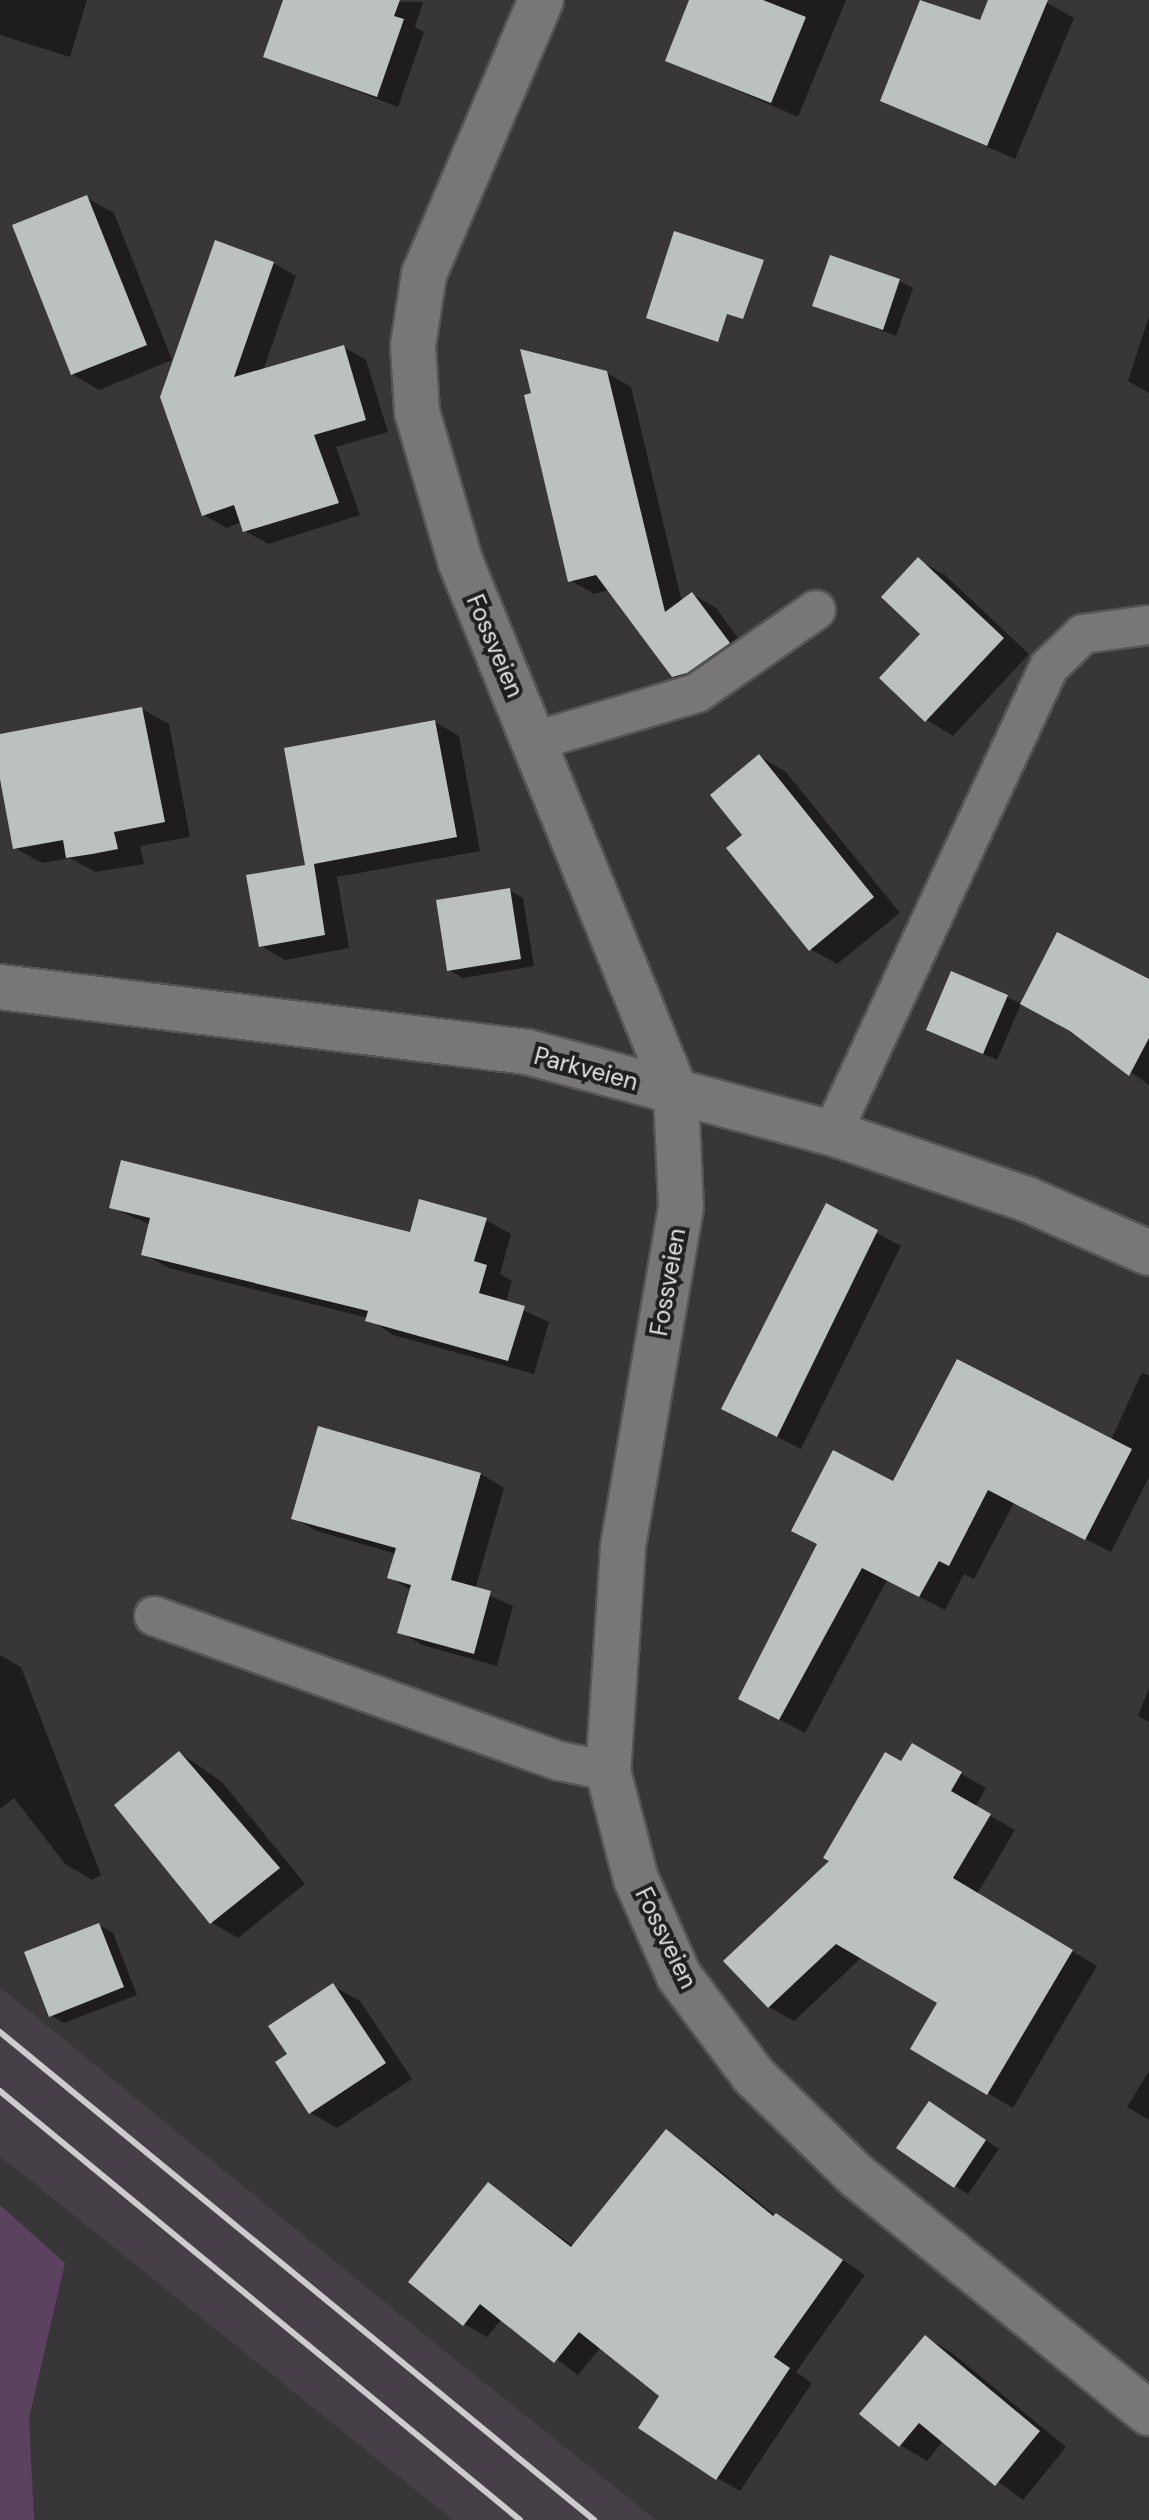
<!DOCTYPE html>
<html>
<head>
<meta charset="utf-8">
<style>
  body { margin:0 }
  #map { position:relative; width:1149px; height:2520px; overflow:hidden; background:#393639; font-family:"DM Sans",sans-serif }
  div>[style] { position:absolute }
  [style*='--x'] { left:calc(var(--x)*1px); top:calc(var(--y)*1px); width:calc(var(--w)*1px); rotate:calc(var(--a)*1deg) }
  .built>* { inset:0; background:#463f47 }
  .green>* { inset:0; background:#5b425e }
  .shadow>* { inset:0; background:#0007 }
  .building>* { inset:0; background:#bac1c0 }
  .roads { filter:drop-shadow(2px 0 #575458) drop-shadow(-2px 0 #575458) drop-shadow(0 2px #575458) drop-shadow(0 -2px #575458) }
  .service>* { height:38px; margin:-19px; padding:0 19px; transform-origin:19px; border-radius:19px; background:#79767a }
  .minor>* { height:44px; margin:-22px; padding:0 22px; transform-origin:22px; border-radius:22px; background:#79767a }
  .rail>* { height:6px; margin:-3px; padding:0 3px; transform-origin:3px; border-radius:3px; background:#cecbce }
  span { translate:-50% -50%; white-space:nowrap; text-align:center; line-height:1.15; -webkit-text-stroke:8px #1f1e20; paint-order:stroke }
  .street-label { font-size:24px; color:#e5e3e5 }
</style>
</head>
<body>
<div id="map">
  <div class="built">
    <div style="clip-path:polygon(0 1987px,437px 2345px,656px 2520px,453px 2520px,0 2156px)"></div>
  </div>
  <div class="green">
    <div style="clip-path:polygon(0 2205px,65px 2263px,29px 2418px,34px 2520px,0 2520px)"></div>
  </div>
  <div class="shadow">
    <div style="clip-path:polygon(0 0,87px 0,70px 57px,0 35px)"></div>
    <div style="clip-path:polygon(285px 0,423px 2px,415px 27px,424px 32px,398px 107px,265px 56px)"></div>
    <div style="clip-path:polygon(691px 0,846px 0,798px 117px,667px 60px)"></div>
    <div style="clip-path:polygon(923px 0,981px 23px,991px 0,1042px 0,1074px 18px,1015px 159px,882px 100px)"></div>
    <div style="clip-path:polygon(87px 198px,114px 213px,172px 360px,99px 390px,72px 374px)"></div>
    <div style="clip-path:polygon(216px 243px,275px 264px,228px 386px,275px 264px,296px 276px,263px 371px,344px 347px,366px 360px,388px 432px,336px 447px,360px 515px,268px 544px,245px 531px,242px 522px,227px 528px,204px 515px)"></div>
    <div style="clip-path:polygon(899px 281px,913px 288px,896px 336px,815px 305px)"></div>
    <div style="clip-path:polygon(1149px 316px,1149px 393px,1128px 381px)"></div>
    <div style="clip-path:polygon(607px 373px,631px 387px,682px 602px,692px 594px,716px 608px,752px 657px,698px 690px,674px 676px,610px 590px,594px 594px,570px 580px)"></div>
    <div style="clip-path:polygon(918px 560px,945px 575px,1029px 654px,953px 736px,927px 720px,881px 678px,923px 634px)"></div>
    <div style="clip-path:polygon(142px 709px,169px 724px,190px 837px,140px 846px,144px 864px,95px 872px,70px 858px,42px 863px,15px 848px,0 768px,0 736px)"></div>
    <div style="clip-path:polygon(435px 722px,459px 736px,480px 851px,337px 877px,349px 948px,285px 960px,261px 946px,308px 867px)"></div>
    <div style="clip-path:polygon(759px 756px,786px 772px,900px 913px,837px 964px,810px 949px,745px 835px)"></div>
    <div style="clip-path:polygon(509px 890px,523px 898px,534px 966px,463px 978px,449px 970px)"></div>
    <div style="clip-path:polygon(1149px 981px,1149px 1085px,1078px 1034px)"></div>
    <div style="clip-path:polygon(1007px 997px,1021px 1004px,997px 1060px,929px 1029px)"></div>
    <div style="clip-path:polygon(826px 1206px,901px 1246px,801px 1449px,748px 1422px)"></div>
    <div style="clip-path:polygon(111px 1207px,411px 1234px,486px 1220px,511px 1234px,500px 1274px,512px 1281px,506px 1302px,549px 1322px,534px 1374px,393px 1335px,368px 1318px,169px 1268px,144px 1254px,151px 1225px)"></div>
    <div style="clip-path:polygon(1142px 1372px,1149px 1376px,1149px 1477px,1111px 1552px,1014px 1503px,974px 1579px,964px 1574px,945px 1610px,887px 1580px,805px 1733px,766px 1712px,894px 1484px,1111px 1440px)"></div>
    <div style="clip-path:polygon(481px 1474px,504px 1488px,475px 1589px,513px 1606px,497px 1666px,422px 1645px,400px 1632px,411px 1590px,389px 1577px,396px 1554px,317px 1531px,294px 1518px)"></div>
    <div style="clip-path:polygon(0 1655px,21px 1667px,101px 1875px,92px 1880px,65px 1864px,14px 1798px,0 1809px)"></div>
    <div style="clip-path:polygon(1149px 1688px,1149px 1722px,1138px 1716px)"></div>
    <div style="clip-path:polygon(912px 1746px,986px 1788px,975px 1807px,1015px 1830px,977px 1894px,1097px 1966px,1013px 2108px,912px 2048px,940px 2002px,862px 1957px,794px 2021px,769px 2007px,832px 1861px)"></div>
    <div style="clip-path:polygon(180px 1753px,222px 1782px,305px 1884px,238px 1938px,212px 1923px,116px 1805px)"></div>
    <div style="clip-path:polygon(99px 1925px,113px 1933px,137px 1995px,64px 2023px,50px 2015px)"></div>
    <div style="clip-path:polygon(333px 1986px,360px 2001px,412px 2079px,337px 2128px,311px 2113px,290px 2055px)"></div>
    <div style="clip-path:polygon(1149px 2071px,1149px 2120px,1127px 2107px)"></div>
    <div style="clip-path:polygon(943px 2111px,999px 2149px,968px 2194px,955px 2186px)"></div>
    <div style="clip-path:polygon(666px 2132px,780px 2224px,687px 2144px,775px 2215px,865px 2275px,796px 2372px,812px 2383px,740px 2491px,717px 2478px,662px 2396px,601px 2347px,578px 2375px,502px 2319px,487px 2337px,464px 2324px,489px 2184px,574px 2247px)"></div>
    <div style="clip-path:polygon(926px 2337px,952px 2353px,1066px 2447px,1023px 2500px,943px 2441px,927px 2461px,900px 2445px)"></div>
  </div>
  <div class="building">
    <div style="clip-path:polygon(283px 0,400px 0,394px 16px,404px 19px,377px 97px,263px 57px)"></div>
    <div style="clip-path:polygon(689px 0,763px 0,806px 17px,771px 103px,665px 61px)"></div>
    <div style="clip-path:polygon(920px 0,980px 20px,988px 0,1048px 0,987px 146px,880px 101px)"></div>
    <div style="clip-path:polygon(87px 195px,147px 345px,71px 375px,12px 225px)"></div>
    <div style="clip-path:polygon(674px 231px,764px 260px,743px 319px,727px 314px,718px 342px,646px 318px)"></div>
    <div style="clip-path:polygon(215px 240px,274px 262px,234px 377px,344px 345px,366px 420px,314px 435px,339px 503px,243px 532px,234px 505px,202px 516px,160px 397px)"></div>
    <div style="clip-path:polygon(830px 255px,900px 279px,883px 330px,812px 306px)"></div>
    <div style="clip-path:polygon(520px 349px,607px 371px,665px 612px,692px 592px,730px 643px,687px 673px,672px 677px,596px 575px,568px 582px,524px 395px,531px 393px)"></div>
    <div style="clip-path:polygon(918px 557px,1004px 638px,925px 722px,879px 678px,920px 634px,881px 597px)"></div>
    <div style="clip-path:polygon(142px 707px,165px 822px,114px 832px,118px 849px,92px 854px,66px 858px,63px 840px,13px 849px,0 779px,0 734px)"></div>
    <div style="clip-path:polygon(435px 720px,457px 837px,314px 864px,325px 935px,259px 947px,246px 875px,305px 865px,284px 748px)"></div>
    <div style="clip-path:polygon(759px 754px,874px 897px,809px 951px,726px 848px,742px 835px,710px 795px)"></div>
    <div style="clip-path:polygon(510px 888px,521px 959px,447px 971px,436px 900px)"></div>
    <div style="clip-path:polygon(1057px 932px,1149px 979px,1149px 1038px,1129px 1076px,1070px 1031px,1020px 1004px)"></div>
    <div style="clip-path:polygon(951px 971px,1008px 995px,983px 1054px,926px 1030px)"></div>
    <div style="clip-path:polygon(121px 1160px,410px 1232px,419px 1199px,487px 1218px,474px 1261px,487px 1265px,479px 1293px,525px 1306px,508px 1361px,365px 1321px,368px 1311px,141px 1255px,150px 1218px,109px 1208px)"></div>
    <div style="clip-path:polygon(826px 1203px,878px 1230px,777px 1437px,721px 1409px)"></div>
    <div style="clip-path:polygon(957px 1359px,1132px 1449px,1085px 1540px,988px 1490px,949px 1566px,939px 1561px,919px 1597px,862px 1568px,779px 1720px,738px 1699px,817px 1544px,791px 1531px,833px 1450px,893px 1481px)"></div>
    <div style="clip-path:polygon(318px 1426px,481px 1473px,451px 1580px,491px 1591px,474px 1654px,397px 1633px,411px 1585px,387px 1578px,396px 1548px,291px 1519px)"></div>
    <div style="clip-path:polygon(912px 1743px,962px 1772px,951px 1791px,991px 1814px,953px 1878px,1073px 1950px,987px 2095px,910px 2049px,937px 2003px,836px 1944px,768px 2008px,723px 1961px,829px 1861px,823px 1858px,885px 1752px,901px 1761px)"></div>
    <div style="clip-path:polygon(179px 1751px,280px 1868px,210px 1924px,114px 1805px)"></div>
    <div style="clip-path:polygon(99px 1923px,124px 1987px,49px 2017px,24px 1952px)"></div>
    <div style="clip-path:polygon(333px 1983px,386px 2063px,309px 2114px,275px 2062px,287px 2054px,268px 2026px)"></div>
    <div style="clip-path:polygon(929px 2101px,986px 2140px,954px 2188px,896px 2148px)"></div>
    <div style="clip-path:polygon(666px 2129px,773px 2216px,776px 2213px,843px 2260px,774px 2357px,790px 2368px,716px 2480px,638px 2428px,659px 2396px,579px 2332px,554px 2363px,480px 2304px,463px 2326px,408px 2282px,488px 2182px,571px 2247px)"></div>
    <div style="clip-path:polygon(925px 2335px,1040px 2431px,995px 2486px,919px 2423px,899px 2447px,859px 2414px)"></div>
  </div>
  <div class="roads">
    <div class="service">
      <div style="--x:535;--y:741;--w:169;--a:-16.5"></div>
      <div style="--x:697;--y:693;--w:145;--a:-34.9"></div>
      <div style="--x:832;--y:1133;--w:514;--a:-65.03"></div>
      <div style="--x:1049;--y:667;--w:47;--a:-44.1"></div>
      <div style="--x:1083;--y:634;--w:67;--a:-7.8"></div>
      <div style="--x:154;--y:1616;--w:431;--a:19.7"></div>
      <div style="--x:560;--y:1761;--w:49;--a:11.8"></div>
    </div>
    <div class="minor">
      <div style="--x:541;--y:0;--w:298;--a:113.1"></div>
      <div style="--x:424;--y:274;--w:73;--a:98.7"></div>
      <div style="--x:413;--y:346;--w:66;--a:86.5"></div>
      <div style="--x:417;--y:412;--w:157;--a:73.8"></div>
      <div style="--x:461;--y:563;--w:572;--a:67.92"></div>
      <div style="--x:676;--y:1093;--w:114;--a:87.5"></div>
      <div style="--x:681;--y:1207;--w:346;--a:99.7"></div>
      <div style="--x:623;--y:1548;--w:224;--a:93.8"></div>
      <div style="--x:608;--y:1771;--w:112;--a:75.5"></div>
      <div style="--x:636;--y:1879;--w:106;--a:66.1"></div>
      <div style="--x:679;--y:1976;--w:124;--a:53.2"></div>
      <div style="--x:753;--y:2075;--w:145;--a:44.2"></div>
      <div style="--x:857;--y:2176;--w:376;--a:39.1"></div>
      <div style="--x:0;--y:987;--w:531;--a:7.03"></div>
      <div style="--x:527;--y:1052;--w:316;--a:14.9"></div>
      <div style="--x:832;--y:1133;--w:205;--a:18.8"></div>
      <div style="--x:1026;--y:1199;--w:134;--a:23.7"></div>
    </div>
  </div>
  <div class="rail">
    <div style="--x:0;--y:2032;--w:769;--a:39.4"></div>
    <div style="--x:0;--y:2091;--w:674;--a:39.52"></div>
  </div>
  <div class="street-label">
    <span style="left:495px;top:646px;rotate:67deg">Fossveien</span>
    <span style="left:586px;top:1069px;rotate:15deg">Parkveien</span>
    <span style="left:668px;top:1282px;rotate:-80deg">Fossveien</span>
    <span style="left:666px;top:1938px;rotate:64deg">Fossveien</span>
  </div>
</div>
</body>
</html>
